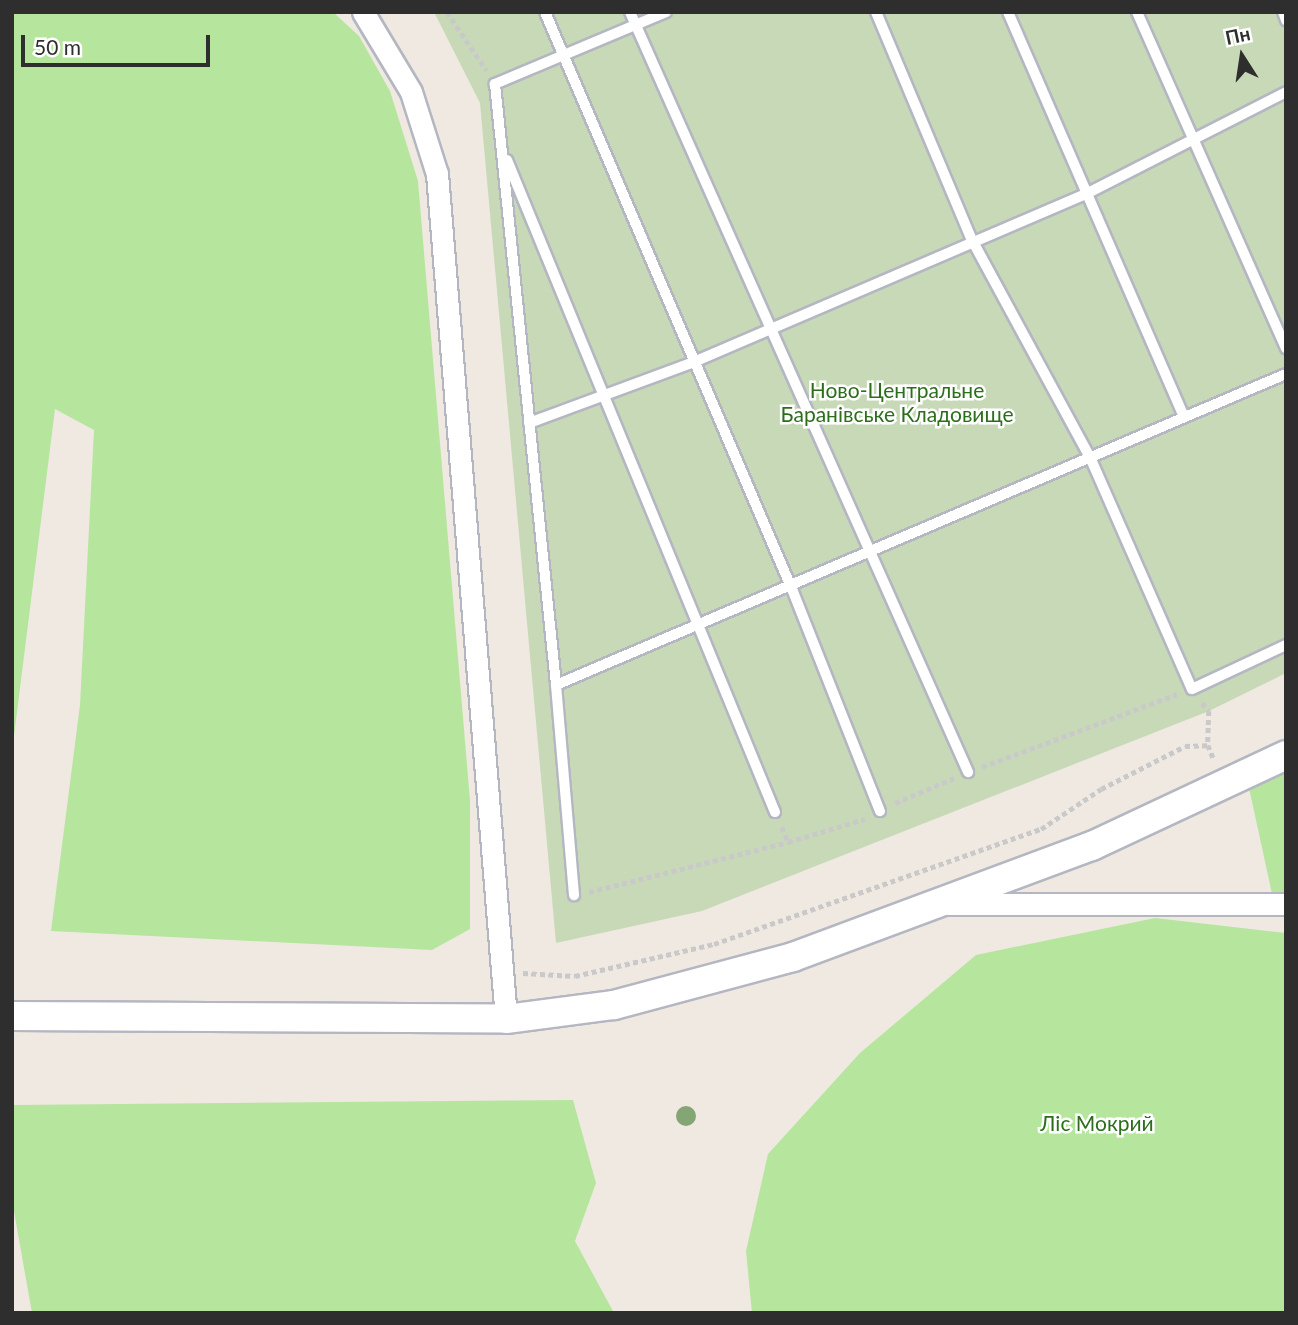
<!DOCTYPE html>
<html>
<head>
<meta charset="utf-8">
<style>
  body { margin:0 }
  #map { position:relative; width:1298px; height:1325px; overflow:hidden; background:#efe9e1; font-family:Lato,sans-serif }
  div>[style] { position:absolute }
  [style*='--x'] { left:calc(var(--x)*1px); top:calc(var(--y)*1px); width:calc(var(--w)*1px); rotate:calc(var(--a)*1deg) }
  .green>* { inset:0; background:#b6e59e }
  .cemetery>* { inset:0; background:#c8d9b8 }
  .path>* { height:4.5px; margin-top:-2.25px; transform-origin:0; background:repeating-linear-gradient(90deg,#c9c9c9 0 5px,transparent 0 8.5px) }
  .roads { filter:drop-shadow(2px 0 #b4b7c1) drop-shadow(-2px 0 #b4b7c1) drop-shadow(0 2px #b4b7c1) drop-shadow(0 -2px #b4b7c1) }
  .service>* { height:10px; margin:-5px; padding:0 5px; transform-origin:5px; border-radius:5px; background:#fff }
  .minor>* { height:21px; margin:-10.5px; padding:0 10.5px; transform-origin:10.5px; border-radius:10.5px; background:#fff }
  .secondary>* { height:28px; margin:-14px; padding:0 14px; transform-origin:14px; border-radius:14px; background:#fff }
  .trees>* { width:20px; height:20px; margin:-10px; border-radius:50%; background:#84a574 }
  span { translate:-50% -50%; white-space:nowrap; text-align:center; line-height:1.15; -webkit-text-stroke:5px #fff; paint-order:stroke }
  .park-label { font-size:21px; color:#2c6e1b }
  .frame { position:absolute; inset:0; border:14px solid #2e2e2e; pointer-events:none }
  .north { position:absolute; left:1207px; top:21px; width:70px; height:70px; -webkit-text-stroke:5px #fff; paint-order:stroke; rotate:348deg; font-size:19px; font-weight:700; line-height:28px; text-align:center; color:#2e2e2e }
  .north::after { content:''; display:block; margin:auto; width:24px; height:32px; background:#2e2e2e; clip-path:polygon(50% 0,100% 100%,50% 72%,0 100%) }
  .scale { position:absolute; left:21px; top:35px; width:189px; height:32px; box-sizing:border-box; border:4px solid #2e2e2e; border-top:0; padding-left:9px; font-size:21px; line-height:24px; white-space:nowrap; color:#2e2e2e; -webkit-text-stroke:5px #fff; paint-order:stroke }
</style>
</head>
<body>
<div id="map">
  <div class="green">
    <div style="clip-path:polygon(12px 12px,333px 12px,359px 36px,390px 91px,418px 181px,470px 801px,470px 929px,432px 950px,51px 931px,80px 705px,94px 430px,55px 409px,12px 752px)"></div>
    <div style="clip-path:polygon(1286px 755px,1286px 904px,1274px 903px,1246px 774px)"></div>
    <div style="clip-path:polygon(1155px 918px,1286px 933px,1286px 1313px,752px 1313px,746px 1251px,768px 1154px,860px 1053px,976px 955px)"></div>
    <div style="clip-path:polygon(573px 1100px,596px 1183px,575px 1241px,614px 1313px,32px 1313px,12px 1200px,12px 1105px)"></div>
  </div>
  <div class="cemetery">
    <div style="clip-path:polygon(434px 12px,1286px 12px,1286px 673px,1209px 711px,702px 911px,556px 943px,480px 103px)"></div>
  </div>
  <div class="path">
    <div style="--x:447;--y:12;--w:71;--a:55.9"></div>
    <div style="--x:1202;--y:703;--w:11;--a:49"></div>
    <div style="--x:1209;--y:711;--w:34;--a:92"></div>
    <div style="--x:982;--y:767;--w:208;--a:-20.5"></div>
    <div style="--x:895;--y:803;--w:64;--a:-23"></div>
    <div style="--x:782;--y:827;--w:16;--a:68"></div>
    <div style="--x:788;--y:842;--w:80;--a:-16.6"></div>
    <div style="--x:589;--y:892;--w:205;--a:-14.1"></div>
    <div style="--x:523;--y:973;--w:52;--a:3.3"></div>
    <div style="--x:575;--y:976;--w:143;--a:-13"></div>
    <div style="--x:714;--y:944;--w:347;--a:-19.4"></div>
    <div style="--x:1041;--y:829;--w:72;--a:-33.7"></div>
    <div style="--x:1101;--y:789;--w:94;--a:-27.1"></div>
    <div style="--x:1185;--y:746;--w:23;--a:-2"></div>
    <div style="--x:1208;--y:745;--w:16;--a:68"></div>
  </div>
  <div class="roads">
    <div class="service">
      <div style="--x:545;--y:12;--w:628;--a:66.83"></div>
      <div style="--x:792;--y:589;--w:239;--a:68.4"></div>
      <div style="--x:630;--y:12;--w:832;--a:66.02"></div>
      <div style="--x:666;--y:12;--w:186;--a:157.2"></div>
      <div style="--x:495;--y:84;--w:604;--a:84.2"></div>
      <div style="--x:556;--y:685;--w:793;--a:-23.08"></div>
      <div style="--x:876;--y:12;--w:247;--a:67.2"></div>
      <div style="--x:972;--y:240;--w:247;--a:61.5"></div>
      <div style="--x:1090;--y:457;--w:253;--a:66.3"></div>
      <div style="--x:1192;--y:689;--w:104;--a:-25.1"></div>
      <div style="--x:1008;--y:12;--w:438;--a:66.5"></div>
      <div style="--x:1137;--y:12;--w:368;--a:66.1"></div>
      <div style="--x:1283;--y:12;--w:9;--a:69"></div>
      <div style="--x:507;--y:160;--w:705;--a:67.66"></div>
      <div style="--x:529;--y:423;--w:176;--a:-20.3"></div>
      <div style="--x:694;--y:362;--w:426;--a:-23.2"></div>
      <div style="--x:1086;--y:194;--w:225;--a:-27"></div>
      <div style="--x:556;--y:685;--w:211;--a:85.1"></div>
    </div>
    <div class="minor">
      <div style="--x:363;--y:12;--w:93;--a:59"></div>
      <div style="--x:411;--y:92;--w:86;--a:72.4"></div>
      <div style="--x:437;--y:174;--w:848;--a:85.33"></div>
      <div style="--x:948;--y:904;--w:338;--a:0"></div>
    </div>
    <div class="secondary">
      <div style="--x:12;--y:1016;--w:494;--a:0.3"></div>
      <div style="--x:506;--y:1019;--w:109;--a:-7.4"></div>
      <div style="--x:614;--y:1005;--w:185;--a:-15"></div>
      <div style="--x:793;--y:957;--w:319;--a:-20.4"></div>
      <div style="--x:1092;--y:846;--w:214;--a:-25.1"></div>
    </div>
  </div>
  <div class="trees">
    <div style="left:686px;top:1116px"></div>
  </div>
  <div class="park-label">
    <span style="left:897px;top:402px">Ново-Центральне<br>Баранівське Кладовище</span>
    <span style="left:1097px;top:1123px">Ліс Мокрий</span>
  </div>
  <div class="frame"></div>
  <div class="north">Пн</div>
  <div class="scale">50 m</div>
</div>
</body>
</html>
